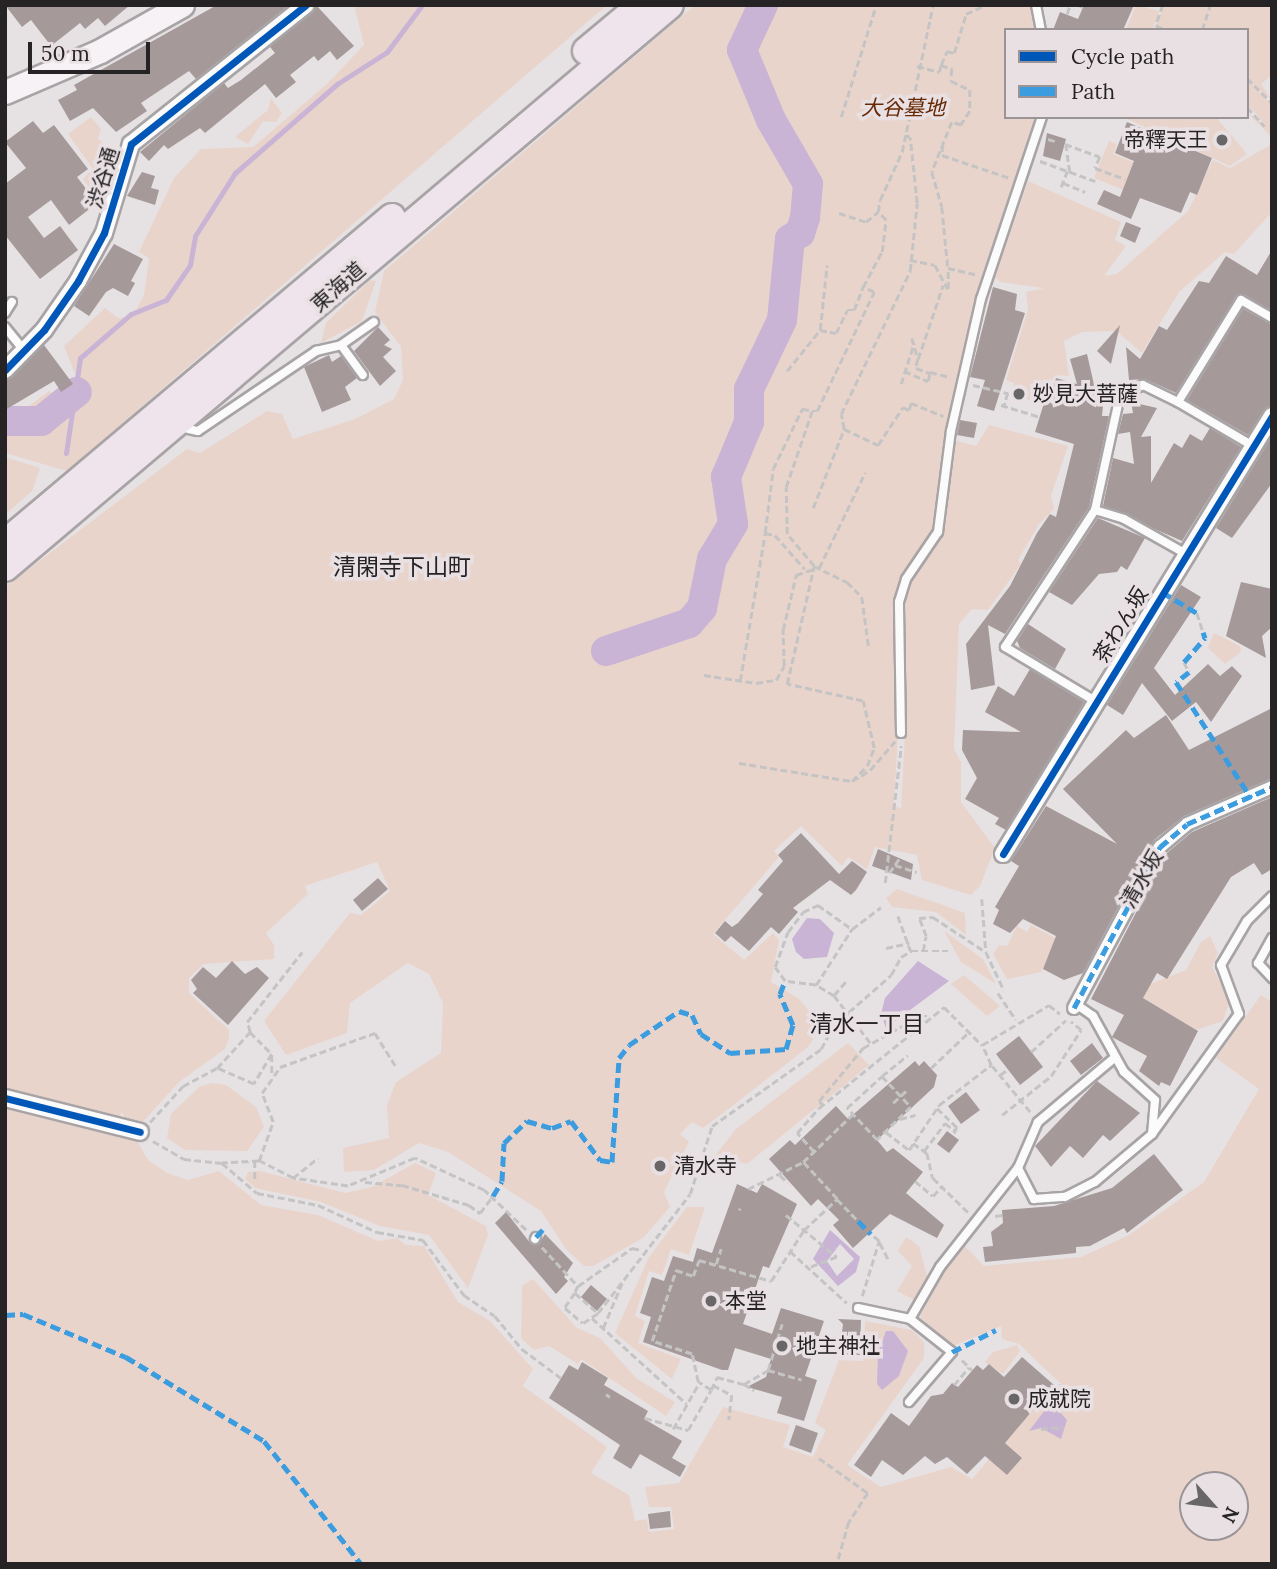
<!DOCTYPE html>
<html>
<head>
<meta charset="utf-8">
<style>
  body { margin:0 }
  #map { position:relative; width:1277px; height:1569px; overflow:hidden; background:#e6e2e4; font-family:Lora,"Noto Sans JP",serif }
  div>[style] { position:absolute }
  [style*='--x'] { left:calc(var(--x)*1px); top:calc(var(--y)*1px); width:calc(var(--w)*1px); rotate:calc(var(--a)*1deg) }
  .green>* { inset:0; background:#e9d4cc }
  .water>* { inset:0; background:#c9b4d5 }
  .stream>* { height:5px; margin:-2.5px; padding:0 2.5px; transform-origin:2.5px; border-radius:2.5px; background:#c9b4d5 }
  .river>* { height:30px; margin:-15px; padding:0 15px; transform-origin:15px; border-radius:15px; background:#c9b4d5 }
  .building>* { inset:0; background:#a5999a }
  .path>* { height:2.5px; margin-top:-1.25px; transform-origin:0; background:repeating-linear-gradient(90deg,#c5c4c4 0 7px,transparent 0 10.5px) }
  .roads { filter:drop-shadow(2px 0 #a8a4a6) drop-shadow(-2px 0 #a8a4a6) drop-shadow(0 2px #a8a4a6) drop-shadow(0 -2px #a8a4a6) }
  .service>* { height:8px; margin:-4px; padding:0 4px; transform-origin:4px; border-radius:4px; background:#fbfbfb }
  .pedestrian>* { height:12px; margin:-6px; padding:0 6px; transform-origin:6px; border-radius:6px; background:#fbfbfb }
  .minor>* { height:16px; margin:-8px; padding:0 8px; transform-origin:8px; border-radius:8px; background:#fbfbfb }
  .secondary>* { height:23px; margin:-11.5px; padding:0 11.5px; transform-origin:11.5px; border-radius:11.5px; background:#f6f2f5 }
  .trunk>* { height:26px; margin:-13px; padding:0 13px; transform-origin:13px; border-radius:13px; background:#efe4ec }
  .quiet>* { height:5px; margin-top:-2.5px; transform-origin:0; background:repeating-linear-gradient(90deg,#3c9ce0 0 10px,transparent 0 15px) }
  .cycleway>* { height:7px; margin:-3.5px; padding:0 3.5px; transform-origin:3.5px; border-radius:3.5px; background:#0057b8 }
  .dots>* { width:19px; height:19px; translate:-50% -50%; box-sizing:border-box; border:4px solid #e8e0e3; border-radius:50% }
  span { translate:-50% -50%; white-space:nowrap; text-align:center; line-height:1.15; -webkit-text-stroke:7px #e8e0e3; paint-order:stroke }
  .park-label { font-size:21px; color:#672804; font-style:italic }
  .poi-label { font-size:21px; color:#262324 }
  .right { translate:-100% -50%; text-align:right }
  .left { translate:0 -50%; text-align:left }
  .street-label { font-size:21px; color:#262324 }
  .neighbourhood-label { font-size:23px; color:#262324 }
  .frame { position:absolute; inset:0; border:7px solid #262324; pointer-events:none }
  .legend { position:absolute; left:1004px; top:28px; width:245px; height:91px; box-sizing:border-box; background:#e8e0e3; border:2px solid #9a9497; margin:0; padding:9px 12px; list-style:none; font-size:21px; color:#262324 }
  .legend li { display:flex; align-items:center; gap:14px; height:35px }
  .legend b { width:35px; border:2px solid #9a9497 }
  .north { position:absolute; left:1179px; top:1471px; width:70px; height:70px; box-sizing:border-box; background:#e8e0e3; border:2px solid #9a9497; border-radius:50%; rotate:118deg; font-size:19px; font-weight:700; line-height:28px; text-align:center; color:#262324 }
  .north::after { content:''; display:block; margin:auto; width:24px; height:32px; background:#696667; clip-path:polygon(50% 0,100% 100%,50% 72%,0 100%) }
  .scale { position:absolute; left:28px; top:42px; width:122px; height:32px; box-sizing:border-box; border:4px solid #262324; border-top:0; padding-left:9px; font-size:21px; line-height:24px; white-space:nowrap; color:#262324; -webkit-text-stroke:5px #e8e0e3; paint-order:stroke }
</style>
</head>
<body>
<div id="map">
  <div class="green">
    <div style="clip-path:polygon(354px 5px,607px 5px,67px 471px,5px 453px,5px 424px,49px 391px,64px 401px,79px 384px,64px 346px,105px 308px,118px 318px,133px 316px,144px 295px,149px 258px,139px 252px,174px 178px,201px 149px,253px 147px,327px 84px,364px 45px)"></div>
    <div style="clip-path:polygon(695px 5px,761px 5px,762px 12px,766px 5px,1033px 5px,1037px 30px,1006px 30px,1006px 117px,1036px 117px,1022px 180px,988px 277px,947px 439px,946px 482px,933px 539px,901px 584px,894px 611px,898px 734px,894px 805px,901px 809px,906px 712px,902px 605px,910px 579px,935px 549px,943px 528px,954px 440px,976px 446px,989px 425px,1068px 446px,1051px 496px,1054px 509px,1039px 524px,1018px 560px,1021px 564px,988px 610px,972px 609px,959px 624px,954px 749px,961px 762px,961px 802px,995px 848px,980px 886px,971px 895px,922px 880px,917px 855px,875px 847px,867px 869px,848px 857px,842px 866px,801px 826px,774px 851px,779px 857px,713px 934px,744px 960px,773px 933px,779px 940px,771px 982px,798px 998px,819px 1022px,818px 1032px,808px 1047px,735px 1104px,703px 1128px,692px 1122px,680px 1134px,689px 1142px,664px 1192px,670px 1207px,643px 1238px,593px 1266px,584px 1266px,566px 1249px,541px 1211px,448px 1152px,419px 1143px,374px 1170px,344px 1172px,343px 1148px,389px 1138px,387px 1105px,396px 1082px,441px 1053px,443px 1003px,429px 974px,408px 963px,350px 1003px,347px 1033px,286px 1055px,264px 1021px,350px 913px,361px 915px,390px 891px,377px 862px,305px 886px,308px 894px,266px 933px,274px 945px,274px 959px,204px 964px,189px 978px,189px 993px,229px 1030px,229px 1038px,225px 1049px,179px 1082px,141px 1124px,126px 1122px,122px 1112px,119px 1118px,5px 1090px,5px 587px,187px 449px,200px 453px,267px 411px,282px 414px,293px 439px,355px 419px,394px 399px,403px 380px,401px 347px,375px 312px,384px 271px)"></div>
    <div style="clip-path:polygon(1136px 5px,1160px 11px,1152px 30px,1126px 30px)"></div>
    <div style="clip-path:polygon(1157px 5px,1272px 5px,1272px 75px,1261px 84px,1272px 100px,1256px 88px,1272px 105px,1272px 137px,1247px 113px,1266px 125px,1247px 104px,1247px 30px,1153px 30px,1162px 11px)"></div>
    <div style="clip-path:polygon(271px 98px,282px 113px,276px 122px,263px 121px,248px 144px,235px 137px,268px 110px)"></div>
    <div style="clip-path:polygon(91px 117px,101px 129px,98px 139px,115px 151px,106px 193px,94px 194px,83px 179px,93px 169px,68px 134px)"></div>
    <div style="clip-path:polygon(1123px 117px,1216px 117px,1247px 154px,1230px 166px)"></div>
    <div style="clip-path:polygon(1109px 141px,1117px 144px,1113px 154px,1140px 165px,1129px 173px,1126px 191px,1094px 178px)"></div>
    <div style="clip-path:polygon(1272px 144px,1272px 212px,1234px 254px,1225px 252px,1179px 292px,1142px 353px,1116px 331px,1082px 332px,1064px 341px,1069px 376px,1055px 375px,1040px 402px,1014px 397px,1014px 383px,1006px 380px,1028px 310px,1026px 292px,1044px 288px,1000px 282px,995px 277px,1028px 181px,1121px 222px,1115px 240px,1126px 246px,1104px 276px,1117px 274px,1188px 211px,1213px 160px,1230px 168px)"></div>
    <div style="clip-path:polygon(370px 280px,376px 281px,362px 321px,321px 343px,326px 323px)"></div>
    <div style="clip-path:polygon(5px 457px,40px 468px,32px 491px,5px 515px)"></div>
    <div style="clip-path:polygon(1214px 633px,1240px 646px,1241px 652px,1225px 664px,1208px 648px)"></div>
    <div style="clip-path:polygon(897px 889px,965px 913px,966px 935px,936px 912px,892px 907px,886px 898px)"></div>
    <div style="clip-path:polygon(1031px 925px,1057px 939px,1041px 972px,1007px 979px,993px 954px,999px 945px,1007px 946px,1017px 926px,1027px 932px)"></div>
    <div style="clip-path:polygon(944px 931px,983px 959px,996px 984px,961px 962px)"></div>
    <div style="clip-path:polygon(1210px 936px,1218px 953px,1212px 967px,1230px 1000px,1223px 1021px,1196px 1030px,1132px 991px,1186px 970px,1201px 942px)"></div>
    <div style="clip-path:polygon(964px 975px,1000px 1006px,987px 1016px,951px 984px)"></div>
    <div style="clip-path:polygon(evenodd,1261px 995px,1272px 1002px,1272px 1564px,5px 1564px,5px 1108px,136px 1139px,148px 1160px,167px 1173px,188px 1180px,219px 1171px,261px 1205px,318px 1215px,378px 1241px,397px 1238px,406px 1245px,424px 1246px,458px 1302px,490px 1321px,533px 1369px,523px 1386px,607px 1447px,591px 1473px,629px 1495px,635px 1521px,647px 1519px,649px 1532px,674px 1529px,671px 1507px,649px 1507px,645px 1487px,679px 1483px,723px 1407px,790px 1425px,783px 1447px,813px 1457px,826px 1430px,815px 1423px,839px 1360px,863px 1361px,865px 1321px,912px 1330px,924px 1342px,924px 1358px,847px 1465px,881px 1487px,951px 1467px,972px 1479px,989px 1459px,1007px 1475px,1022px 1458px,1006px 1443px,1000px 1449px,993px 1443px,1019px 1426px,1054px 1385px,1064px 1387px,1019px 1344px,1002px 1339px,1001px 1326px,953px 1346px,920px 1317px,944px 1270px,964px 1245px,984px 1266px,1081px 1257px,1129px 1235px,1204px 1182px,1259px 1089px,1216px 1058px,1261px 995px,1193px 1485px,1235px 1485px,1235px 1527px,1193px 1527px,1193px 1485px)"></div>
    <div style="clip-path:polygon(848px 1043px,869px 1065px,747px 1164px,731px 1160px,724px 1176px,706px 1167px,736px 1129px)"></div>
    <div style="clip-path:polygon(212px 1083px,226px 1085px,256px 1107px,264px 1127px,247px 1151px,185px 1150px,167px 1138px,171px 1114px,199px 1087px)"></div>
    <div style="clip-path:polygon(415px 1163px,436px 1173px,428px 1195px,486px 1226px,488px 1235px,468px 1288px,429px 1235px,380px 1226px,321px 1202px,255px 1188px,245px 1179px,248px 1172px,260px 1171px,345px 1193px,372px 1187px)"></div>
    <div style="clip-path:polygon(687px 1207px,705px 1207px,689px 1255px,671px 1249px,662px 1275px,649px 1271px,635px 1316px,645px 1321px,638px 1343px,681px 1359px,672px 1379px,615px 1333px,649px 1257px)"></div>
    <div style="clip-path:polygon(906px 1237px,919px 1246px,927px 1276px,914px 1300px,897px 1291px,912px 1266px,898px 1251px)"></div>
    <div style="clip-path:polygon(533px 1279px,577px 1328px,600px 1338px,636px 1378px,675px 1402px,666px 1416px,581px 1359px,578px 1364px,549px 1346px,534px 1350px,521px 1338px,522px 1286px)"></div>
    <div style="clip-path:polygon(1017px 1345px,1020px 1351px,1003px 1374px,985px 1362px,993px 1352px)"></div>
  </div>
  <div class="water">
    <div style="clip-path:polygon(807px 918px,820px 919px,834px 933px,827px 957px,804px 959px,796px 952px,792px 939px)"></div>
    <div style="clip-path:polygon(918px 961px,949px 981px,886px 1028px,881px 1014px,885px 998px)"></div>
    <div style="clip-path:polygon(evenodd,830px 1230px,860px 1257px,856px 1272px,838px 1286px,813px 1259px,830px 1230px,840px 1244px,854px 1259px,837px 1276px,827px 1261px,840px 1244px)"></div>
    <div style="clip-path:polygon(886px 1331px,893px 1331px,908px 1351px,899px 1376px,882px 1390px,877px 1384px,878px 1353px)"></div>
    <div style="clip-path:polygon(1051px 1402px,1056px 1408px,1053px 1414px,1058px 1410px,1067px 1420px,1061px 1439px,1041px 1428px,1029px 1431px)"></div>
  </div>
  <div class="stream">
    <div style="--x:66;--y:453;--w:96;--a:-81.6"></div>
    <div style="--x:80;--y:358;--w:67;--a:-40.8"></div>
    <div style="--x:131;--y:314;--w:38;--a:-22"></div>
    <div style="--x:166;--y:300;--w:42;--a:-55.6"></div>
    <div style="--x:190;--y:265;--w:29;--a:-80"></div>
    <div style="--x:195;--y:236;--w:75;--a:-57.6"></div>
    <div style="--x:235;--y:173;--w:135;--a:-41.1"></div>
    <div style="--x:337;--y:84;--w:59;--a:-32.6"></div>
    <div style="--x:387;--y:52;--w:59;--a:-53.3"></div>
    <div style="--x:1051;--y:1402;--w:18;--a:-61"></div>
  </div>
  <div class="river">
    <div style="--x:5;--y:421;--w:36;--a:0"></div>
    <div style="--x:41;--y:421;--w:46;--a:-38.9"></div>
    <div style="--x:606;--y:651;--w:88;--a:-18.6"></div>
    <div style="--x:689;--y:623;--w:20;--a:-49"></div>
    <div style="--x:702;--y:608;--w:50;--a:-78.5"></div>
    <div style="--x:712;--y:559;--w:41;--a:-59"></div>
    <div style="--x:733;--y:524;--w:48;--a:-98.5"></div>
    <div style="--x:726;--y:477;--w:60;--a:-67.3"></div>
    <div style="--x:749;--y:422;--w:33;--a:-90"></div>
    <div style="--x:749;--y:389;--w:76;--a:-64.4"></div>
    <div style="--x:782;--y:320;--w:81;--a:-84.4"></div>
    <div style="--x:790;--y:239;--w:12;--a:-31"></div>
    <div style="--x:800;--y:233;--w:16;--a:-72"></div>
    <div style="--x:805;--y:218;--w:34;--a:-85"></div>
    <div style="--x:808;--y:184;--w:74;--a:-120"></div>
    <div style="--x:771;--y:120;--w:76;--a:-112.5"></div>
    <div style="--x:742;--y:50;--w:50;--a:-65"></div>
  </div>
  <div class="building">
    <div style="clip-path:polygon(5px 5px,130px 5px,105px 26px,98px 18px,85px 29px,80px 23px,51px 46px,31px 20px,22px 27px)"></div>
    <div style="clip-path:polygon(217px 5px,289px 5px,196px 79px,189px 71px,141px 103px,147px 111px,116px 132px,93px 108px,70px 121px,58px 100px,77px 90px,74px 85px)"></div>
    <div style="clip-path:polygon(316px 5px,354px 46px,337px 60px,330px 51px,318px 61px,314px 56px,290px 75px,296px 82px,276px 98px,265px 84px,205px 133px,200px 128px,168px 149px,164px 145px,149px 161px,140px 152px,224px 83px,228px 88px,241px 80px,275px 53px,270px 47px)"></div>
    <div style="clip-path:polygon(1084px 5px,1134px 5px,1123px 30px,1053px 30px,1060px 12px,1078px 19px)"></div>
    <div style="clip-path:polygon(33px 121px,43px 133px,54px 125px,88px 169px,77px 177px,97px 203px,69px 225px,51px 200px,28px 217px,44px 238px,60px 226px,78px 250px,40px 279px,5px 235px,5px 184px,26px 168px,5px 142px)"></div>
    <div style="clip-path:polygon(1127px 122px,1212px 158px,1197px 195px,1190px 192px,1181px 213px,1140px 198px,1131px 219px,1097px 204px,1104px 190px,1120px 197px,1134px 161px,1115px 153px)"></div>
    <div style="clip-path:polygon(1047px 133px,1066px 139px,1060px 161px,1043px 156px)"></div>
    <div style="clip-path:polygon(142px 172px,155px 176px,151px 188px,159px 190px,155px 205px,127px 196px)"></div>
    <div style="clip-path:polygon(1126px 222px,1141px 228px,1135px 243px,1120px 236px)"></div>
    <div style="clip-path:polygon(114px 244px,143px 259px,131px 281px,135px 283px,128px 296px,113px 288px,106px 292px,89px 316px,74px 306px)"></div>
    <div style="clip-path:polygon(1272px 250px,1272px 310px,1237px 295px,1176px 393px,1145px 379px,1129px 380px,1126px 347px,1140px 359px,1159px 326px,1167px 330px,1199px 281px,1209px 283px,1226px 256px,1257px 275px)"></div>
    <div style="clip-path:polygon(993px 287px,1017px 294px,1015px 310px,1025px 313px,994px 411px,977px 406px,985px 380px,970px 377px)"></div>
    <div style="clip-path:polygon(1243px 309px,1272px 324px,1272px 406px,1248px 435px,1187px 400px)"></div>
    <div style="clip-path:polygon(1120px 325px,1111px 364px,1097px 351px)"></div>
    <div style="clip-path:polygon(378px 327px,390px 340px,384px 345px,392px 349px,383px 357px,396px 371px,380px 386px,354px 351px)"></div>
    <div style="clip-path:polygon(44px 345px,73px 384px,61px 392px,54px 381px,5px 410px,5px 380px)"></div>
    <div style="clip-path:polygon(1087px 354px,1096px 393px,1104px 395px,1102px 416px,1109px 416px,1089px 507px,1005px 634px,988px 625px,995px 685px,971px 690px,966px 644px,1010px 586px,1037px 533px,1050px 514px,1056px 517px,1074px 444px,1035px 432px,1044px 403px,1048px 405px,1056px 378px,1077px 384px,1070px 359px)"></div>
    <div style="clip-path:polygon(329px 355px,332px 362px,341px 356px,357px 378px,345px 387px,351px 400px,322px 412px,304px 367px)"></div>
    <div style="clip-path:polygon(1131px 402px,1157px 408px,1141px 437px,1151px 436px,1151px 483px,1174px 443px,1182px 448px,1190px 434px,1202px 441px,1210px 428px,1241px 447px,1182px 541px,1103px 506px,1113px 458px,1134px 464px,1130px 432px,1118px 434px,1123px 414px,1133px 413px)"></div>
    <div style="clip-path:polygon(960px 420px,977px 423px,974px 438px,957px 435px)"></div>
    <div style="clip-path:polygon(1272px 436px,1272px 483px,1232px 538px,1216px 528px)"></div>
    <div style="clip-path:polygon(1098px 518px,1145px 538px,1127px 570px,1121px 566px,1117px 572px,1099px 574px,1072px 605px,1049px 592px)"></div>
    <div style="clip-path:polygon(1241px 582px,1272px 589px,1272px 627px,1262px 636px,1266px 658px,1226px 636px)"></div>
    <div style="clip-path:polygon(1181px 585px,1201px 597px,1154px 668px,1175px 695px,1208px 664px,1220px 676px,1232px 666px,1242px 676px,1211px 722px,1196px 702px,1172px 721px,1142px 683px,1123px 715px,1107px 705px)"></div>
    <div style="clip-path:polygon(1028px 624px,1066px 649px,1055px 669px,1020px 648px,1017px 641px)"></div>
    <div style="clip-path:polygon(1030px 669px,1084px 702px,1006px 830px,995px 824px,999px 818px,965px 799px,977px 778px,962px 750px,963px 730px,1021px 732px,985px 712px,998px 686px,1014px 696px)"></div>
    <div style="clip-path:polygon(1272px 708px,1272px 778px,1184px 816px,1154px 840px,1083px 973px,1064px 980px,1043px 969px,1056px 936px,1023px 919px,1010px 933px,993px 924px,999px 910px,995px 907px,1019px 866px,1011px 861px,1046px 806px,1117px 844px,1063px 789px,1126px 730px,1134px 738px,1166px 715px,1189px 750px)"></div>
    <div style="clip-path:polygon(1272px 797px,1272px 869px,1262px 875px,1254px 863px,1231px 877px,1167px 979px,1157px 973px,1143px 998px,1198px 1031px,1170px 1086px,1161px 1082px,1159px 1086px,1139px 1071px,1147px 1056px,1112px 1037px,1124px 1015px,1091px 999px,1167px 853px,1192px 832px)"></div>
    <div style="clip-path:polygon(801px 833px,839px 874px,852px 861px,867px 872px,856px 890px,851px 895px,830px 880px,793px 908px,798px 912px,779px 934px,771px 927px,749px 951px,731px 936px,725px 942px,715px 933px,725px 921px,732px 927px,738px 923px,763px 894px,758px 890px,783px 861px,778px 855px)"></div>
    <div style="clip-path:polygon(878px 849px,913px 864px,911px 880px,872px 866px)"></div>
    <div style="clip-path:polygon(378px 878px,388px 889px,362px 911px,353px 900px)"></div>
    <div style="clip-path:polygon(232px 961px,245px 974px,257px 967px,269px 978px,228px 1025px,193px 993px,197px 989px,191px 980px,203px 967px,216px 978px)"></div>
    <div style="clip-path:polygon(1019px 1036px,1043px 1067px,1020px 1085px,996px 1054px)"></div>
    <div style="clip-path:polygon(1092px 1043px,1103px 1058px,1081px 1075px,1070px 1061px)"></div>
    <div style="clip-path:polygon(915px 1061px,919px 1066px,924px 1061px,937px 1075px,934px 1087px,877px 1140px,887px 1152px,893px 1148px,923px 1172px,906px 1193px,944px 1225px,937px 1238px,890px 1214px,853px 1248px,833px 1225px,839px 1220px,818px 1199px,811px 1206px,769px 1159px,790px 1140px,795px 1145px,836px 1106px,848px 1119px)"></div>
    <div style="clip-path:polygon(1097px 1081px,1140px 1113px,1110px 1141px,1103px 1135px,1083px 1158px,1070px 1146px,1051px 1167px,1035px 1146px)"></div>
    <div style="clip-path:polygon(966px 1092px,980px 1110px,961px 1124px,948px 1106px)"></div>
    <div style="clip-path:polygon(947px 1131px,959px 1140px,949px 1153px,937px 1144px)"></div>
    <div style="clip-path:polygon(1154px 1154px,1183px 1190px,1127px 1233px,1124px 1228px,1090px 1246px,1076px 1247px,1076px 1253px,985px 1262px,983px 1247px,993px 1246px,991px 1232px,1003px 1223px,1002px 1210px,1054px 1206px,1112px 1188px)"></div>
    <div style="clip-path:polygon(737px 1184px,757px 1193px,762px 1184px,797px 1204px,769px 1268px,763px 1266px,743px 1324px,772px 1334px,781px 1308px,824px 1321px,805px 1376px,817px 1380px,804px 1421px,777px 1413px,782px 1397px,747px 1387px,766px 1377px,771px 1359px,735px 1348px,728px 1370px,722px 1370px,643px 1342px,651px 1317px,640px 1313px,652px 1277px,664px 1281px,673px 1256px,693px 1262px,697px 1248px,712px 1253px)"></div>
    <div style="clip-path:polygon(506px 1212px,531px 1244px,539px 1244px,545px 1234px,573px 1263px,564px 1277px,568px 1281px,556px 1294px,495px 1223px)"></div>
    <div style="clip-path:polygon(591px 1285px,607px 1299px,597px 1311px,581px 1297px)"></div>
    <div style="clip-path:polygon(838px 1319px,861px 1320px,860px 1355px,839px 1354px,843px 1324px)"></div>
    <div style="clip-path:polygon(1022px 1357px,1054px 1385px,1005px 1443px,1022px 1458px,1007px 1475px,985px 1456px,967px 1474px,947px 1457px,935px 1464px,925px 1456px,903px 1475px,882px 1460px,871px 1477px,854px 1465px,891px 1413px,909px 1426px,931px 1396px,943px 1394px,952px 1383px,958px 1387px,977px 1365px,983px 1370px,989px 1364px,1004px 1377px)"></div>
    <div style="clip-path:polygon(582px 1362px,608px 1378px,604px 1385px,648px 1411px,644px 1419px,682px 1441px,672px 1458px,686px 1466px,680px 1477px,640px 1454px,631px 1469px,613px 1458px,620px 1445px,549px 1398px,569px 1365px,578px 1370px)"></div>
    <div style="clip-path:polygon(796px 1425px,818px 1433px,811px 1453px,789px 1445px)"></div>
    <div style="clip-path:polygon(670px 1511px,671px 1527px,650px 1529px,648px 1514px)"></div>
  </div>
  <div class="path">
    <div style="--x:1078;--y:5;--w:5;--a:22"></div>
    <div style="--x:1163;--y:5;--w:21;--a:109"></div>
    <div style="--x:1156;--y:25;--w:10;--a:29"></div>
    <div style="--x:1067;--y:14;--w:9;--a:-72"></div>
    <div style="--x:1202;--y:30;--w:26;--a:-72"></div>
    <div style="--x:941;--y:65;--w:15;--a:-67"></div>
    <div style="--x:947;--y:51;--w:7;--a:16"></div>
    <div style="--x:954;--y:53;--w:41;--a:-72.9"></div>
    <div style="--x:966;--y:14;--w:21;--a:-25"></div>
    <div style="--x:917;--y:66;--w:23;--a:15"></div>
    <div style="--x:939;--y:72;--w:7;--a:-74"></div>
    <div style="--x:941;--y:65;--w:12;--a:20"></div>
    <div style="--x:952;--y:69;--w:12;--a:95"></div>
    <div style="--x:951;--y:81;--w:21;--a:25"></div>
    <div style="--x:970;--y:90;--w:21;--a:90"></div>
    <div style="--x:970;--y:111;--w:17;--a:123"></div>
    <div style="--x:961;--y:125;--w:9;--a:-162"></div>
    <div style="--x:952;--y:122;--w:54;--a:111.8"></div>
    <div style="--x:932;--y:172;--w:36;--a:74"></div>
    <div style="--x:942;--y:207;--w:61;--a:84.4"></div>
    <div style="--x:948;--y:268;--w:28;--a:13"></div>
    <div style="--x:1247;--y:78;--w:35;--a:45"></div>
    <div style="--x:1247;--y:107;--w:26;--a:47"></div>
    <div style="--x:841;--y:117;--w:117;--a:-72.6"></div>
    <div style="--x:1048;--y:139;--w:10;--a:17"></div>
    <div style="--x:1065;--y:144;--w:37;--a:20"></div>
    <div style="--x:1100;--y:157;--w:12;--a:114"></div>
    <div style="--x:1095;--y:168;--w:32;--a:20"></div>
    <div style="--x:1066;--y:144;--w:28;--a:82"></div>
    <div style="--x:943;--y:145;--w:10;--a:96"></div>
    <div style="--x:942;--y:155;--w:72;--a:18.7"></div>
    <div style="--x:1040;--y:161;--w:59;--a:20"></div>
    <div style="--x:1063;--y:183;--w:24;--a:22"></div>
    <div style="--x:1061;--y:187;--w:17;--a:-69"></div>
    <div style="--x:839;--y:213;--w:28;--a:18"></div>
    <div style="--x:866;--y:222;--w:16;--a:-40"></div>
    <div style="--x:910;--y:260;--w:25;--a:11"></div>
    <div style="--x:935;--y:265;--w:27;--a:62"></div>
    <div style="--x:948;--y:289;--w:21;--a:-90"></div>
    <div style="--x:820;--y:330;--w:16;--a:11"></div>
    <div style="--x:836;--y:333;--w:25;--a:-64"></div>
    <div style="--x:847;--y:310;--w:7;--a:0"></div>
    <div style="--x:854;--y:310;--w:25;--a:-69"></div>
    <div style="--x:912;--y:338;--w:22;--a:74"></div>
    <div style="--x:918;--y:359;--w:78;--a:-71.3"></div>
    <div style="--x:918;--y:359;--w:9;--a:103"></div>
    <div style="--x:916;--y:368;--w:15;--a:20"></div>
    <div style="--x:787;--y:371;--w:53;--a:-51.2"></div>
    <div style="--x:820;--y:330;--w:65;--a:-83.9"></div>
    <div style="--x:904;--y:371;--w:26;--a:23"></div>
    <div style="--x:928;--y:381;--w:9;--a:-77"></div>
    <div style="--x:930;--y:372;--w:21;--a:14"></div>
    <div style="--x:901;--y:384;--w:43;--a:-72.4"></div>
    <div style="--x:973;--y:385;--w:36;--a:13"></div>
    <div style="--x:1008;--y:393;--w:14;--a:107"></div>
    <div style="--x:1001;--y:405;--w:41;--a:17.1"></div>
    <div style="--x:844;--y:429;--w:38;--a:25"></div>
    <div style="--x:878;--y:445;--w:45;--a:-56.7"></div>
    <div style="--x:903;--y:407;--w:7;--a:27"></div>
    <div style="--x:909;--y:410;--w:7;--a:-74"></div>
    <div style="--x:911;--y:403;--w:35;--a:22"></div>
    <div style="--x:813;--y:508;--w:85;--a:-68.6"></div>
    <div style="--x:844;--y:429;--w:15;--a:-101"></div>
    <div style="--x:841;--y:414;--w:159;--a:-64.2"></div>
    <div style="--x:910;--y:271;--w:68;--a:-84.1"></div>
    <div style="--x:917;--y:203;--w:66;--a:-96.1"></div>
    <div style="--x:910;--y:137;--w:5;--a:-169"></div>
    <div style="--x:765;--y:533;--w:64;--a:-82.9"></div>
    <div style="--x:773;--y:469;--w:67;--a:-64.2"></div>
    <div style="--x:802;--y:409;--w:8;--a:7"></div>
    <div style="--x:814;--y:566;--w:37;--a:26"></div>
    <div style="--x:847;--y:582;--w:21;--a:45"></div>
    <div style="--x:862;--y:597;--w:52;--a:82.3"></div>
    <div style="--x:819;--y:568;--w:106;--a:-64.2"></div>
    <div style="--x:1197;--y:613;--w:20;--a:72"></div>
    <div style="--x:1184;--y:662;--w:11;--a:63"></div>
    <div style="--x:704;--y:675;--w:53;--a:8.7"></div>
    <div style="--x:756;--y:683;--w:20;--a:-9"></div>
    <div style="--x:776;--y:680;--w:16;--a:-60"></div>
    <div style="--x:784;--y:666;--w:36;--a:-92"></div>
    <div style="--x:783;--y:630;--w:57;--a:-76.7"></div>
    <div style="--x:796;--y:575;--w:18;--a:-19"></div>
    <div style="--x:740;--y:681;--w:150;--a:-80.4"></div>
    <div style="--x:765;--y:533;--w:10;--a:11"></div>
    <div style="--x:775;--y:535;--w:45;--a:48.6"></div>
    <div style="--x:739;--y:763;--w:114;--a:9.1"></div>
    <div style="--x:852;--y:781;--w:21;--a:-31"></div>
    <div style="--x:870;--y:770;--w:38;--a:-49"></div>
    <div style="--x:852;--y:781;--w:21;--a:-45"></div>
    <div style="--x:867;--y:766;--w:19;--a:-69"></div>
    <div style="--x:874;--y:748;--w:48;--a:-103.2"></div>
    <div style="--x:863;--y:701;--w:78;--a:-167.4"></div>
    <div style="--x:787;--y:684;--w:121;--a:-77.1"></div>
    <div style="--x:814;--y:566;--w:42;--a:-130.2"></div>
    <div style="--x:787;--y:534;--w:47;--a:-91.2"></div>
    <div style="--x:786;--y:487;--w:80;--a:-71.1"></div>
    <div style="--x:812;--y:411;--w:5;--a:0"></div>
    <div style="--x:817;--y:411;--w:132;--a:-64.4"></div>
    <div style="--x:874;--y:292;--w:12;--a:-156"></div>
    <div style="--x:863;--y:287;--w:40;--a:-62"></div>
    <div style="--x:882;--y:252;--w:32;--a:-83"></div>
    <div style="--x:886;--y:220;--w:11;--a:-135"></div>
    <div style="--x:878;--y:212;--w:12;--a:-81"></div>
    <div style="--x:880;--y:200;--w:53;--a:-65.4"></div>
    <div style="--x:902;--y:152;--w:150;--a:-78.1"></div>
    <div style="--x:895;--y:865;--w:9;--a:-58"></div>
    <div style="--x:889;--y:873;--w:10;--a:-53"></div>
    <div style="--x:895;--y:865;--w:23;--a:18"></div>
    <div style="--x:885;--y:883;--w:138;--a:-83.3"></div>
    <div style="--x:982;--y:899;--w:53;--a:85.7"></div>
    <div style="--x:986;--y:952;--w:42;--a:64.7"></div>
    <div style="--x:898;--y:916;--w:37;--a:70"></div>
    <div style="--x:886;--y:948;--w:24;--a:-12"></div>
    <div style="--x:923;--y:951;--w:15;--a:-79"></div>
    <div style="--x:926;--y:936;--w:19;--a:-111"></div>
    <div style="--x:919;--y:918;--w:14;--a:-4"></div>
    <div style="--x:933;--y:917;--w:64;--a:33.4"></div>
    <div style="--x:816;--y:985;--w:31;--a:-173"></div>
    <div style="--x:785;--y:981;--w:17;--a:-126"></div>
    <div style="--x:775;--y:967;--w:37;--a:-70"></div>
    <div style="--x:788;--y:932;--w:25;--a:-53"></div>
    <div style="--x:803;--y:912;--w:17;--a:-25"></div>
    <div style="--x:818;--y:905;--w:42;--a:35.2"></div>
    <div style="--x:998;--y:993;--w:32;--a:56"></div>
    <div style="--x:834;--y:995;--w:21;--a:-49"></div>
    <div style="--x:250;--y:1032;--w:10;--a:-107"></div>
    <div style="--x:247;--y:1022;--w:89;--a:-51.8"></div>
    <div style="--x:870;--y:1043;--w:59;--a:-127.5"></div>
    <div style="--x:834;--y:996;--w:21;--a:-149"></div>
    <div style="--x:816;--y:985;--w:67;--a:-57.3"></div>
    <div style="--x:852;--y:929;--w:36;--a:-37"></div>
    <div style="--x:1031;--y:1052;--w:47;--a:-42.4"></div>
    <div style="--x:272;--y:1055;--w:18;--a:90"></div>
    <div style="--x:931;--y:1068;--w:52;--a:-43.5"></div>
    <div style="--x:1000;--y:1075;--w:10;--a:-37"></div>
    <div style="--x:882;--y:1076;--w:42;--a:46.9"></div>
    <div style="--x:911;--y:1107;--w:47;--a:135.9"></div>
    <div style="--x:877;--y:1140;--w:44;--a:-133.2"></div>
    <div style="--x:847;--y:1108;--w:47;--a:-42.4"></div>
    <div style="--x:882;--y:1076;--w:33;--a:-39"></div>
    <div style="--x:893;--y:1103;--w:21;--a:-43"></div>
    <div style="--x:823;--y:1106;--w:6;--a:-129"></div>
    <div style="--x:819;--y:1101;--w:69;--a:-50.3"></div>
    <div style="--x:863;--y:1048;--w:65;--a:-29.3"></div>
    <div style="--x:920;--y:1016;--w:10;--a:0"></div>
    <div style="--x:937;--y:1108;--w:28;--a:44"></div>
    <div style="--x:957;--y:1127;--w:8;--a:113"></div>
    <div style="--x:1030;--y:1112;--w:61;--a:-129.7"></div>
    <div style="--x:991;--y:1065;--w:22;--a:-114"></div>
    <div style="--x:982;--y:1045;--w:78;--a:-30.8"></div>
    <div style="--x:1049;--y:1005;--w:14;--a:39"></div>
    <div style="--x:1002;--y:1115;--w:63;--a:-38.5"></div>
    <div style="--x:1051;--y:1076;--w:55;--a:-56.9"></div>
    <div style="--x:1081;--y:1030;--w:13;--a:-141"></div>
    <div style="--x:900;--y:1119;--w:16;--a:-15"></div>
    <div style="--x:150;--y:1122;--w:49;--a:-47.5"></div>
    <div style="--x:183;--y:1086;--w:38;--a:-28"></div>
    <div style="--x:217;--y:1068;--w:49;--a:-47.5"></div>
    <div style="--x:250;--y:1032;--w:31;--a:45"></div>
    <div style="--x:272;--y:1054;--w:35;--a:121"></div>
    <div style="--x:254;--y:1084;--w:40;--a:-156.6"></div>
    <div style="--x:886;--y:1132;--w:29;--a:38"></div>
    <div style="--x:909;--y:1150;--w:54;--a:-56.3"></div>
    <div style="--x:939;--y:1105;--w:66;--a:-37.6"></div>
    <div style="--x:153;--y:1141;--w:36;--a:30"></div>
    <div style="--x:184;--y:1159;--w:38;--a:6"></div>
    <div style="--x:913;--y:1143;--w:17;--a:36"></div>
    <div style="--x:927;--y:1153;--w:26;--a:77"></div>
    <div style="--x:933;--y:1178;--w:49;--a:44.2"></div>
    <div style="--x:924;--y:1151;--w:35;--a:-53"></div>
    <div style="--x:945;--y:1123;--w:13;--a:39"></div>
    <div style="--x:814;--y:1152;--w:25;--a:-132"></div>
    <div style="--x:797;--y:1133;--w:33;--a:-49"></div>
    <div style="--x:819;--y:1108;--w:161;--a:-38.9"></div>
    <div style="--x:944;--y:1007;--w:54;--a:45"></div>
    <div style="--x:255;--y:1161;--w:18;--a:90"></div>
    <div style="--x:259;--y:1161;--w:41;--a:-70.3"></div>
    <div style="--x:273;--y:1122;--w:31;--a:-111"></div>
    <div style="--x:262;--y:1093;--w:32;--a:-55"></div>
    <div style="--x:280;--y:1067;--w:101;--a:-19.7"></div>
    <div style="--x:375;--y:1033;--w:40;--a:58"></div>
    <div style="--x:780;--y:1175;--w:11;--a:45"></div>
    <div style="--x:293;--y:1178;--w:32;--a:-39"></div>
    <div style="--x:915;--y:1181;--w:23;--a:40"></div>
    <div style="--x:933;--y:1196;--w:12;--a:-48"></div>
    <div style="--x:365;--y:1182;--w:37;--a:5"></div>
    <div style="--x:402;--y:1185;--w:70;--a:16.6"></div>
    <div style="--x:469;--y:1205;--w:14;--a:36"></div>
    <div style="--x:480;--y:1213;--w:21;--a:-53"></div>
    <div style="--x:748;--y:1189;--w:61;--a:-26.1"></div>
    <div style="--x:803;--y:1162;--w:69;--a:-43.8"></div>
    <div style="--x:837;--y:1199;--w:30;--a:46"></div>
    <div style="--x:739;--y:1210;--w:2;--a:-63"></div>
    <div style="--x:786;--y:1215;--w:66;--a:39.5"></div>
    <div style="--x:837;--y:1257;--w:31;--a:159"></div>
    <div style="--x:995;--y:1216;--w:8;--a:-7"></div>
    <div style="--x:526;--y:1230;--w:58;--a:-136.4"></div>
    <div style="--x:484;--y:1190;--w:76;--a:-155.1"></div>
    <div style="--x:415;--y:1158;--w:73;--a:157.3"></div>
    <div style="--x:348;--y:1186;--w:56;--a:-171.7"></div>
    <div style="--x:293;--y:1178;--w:38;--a:-153"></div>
    <div style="--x:259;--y:1161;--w:37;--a:177"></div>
    <div style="--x:222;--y:1163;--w:46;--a:40.6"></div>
    <div style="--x:257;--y:1193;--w:62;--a:11.1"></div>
    <div style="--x:318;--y:1205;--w:65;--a:24.6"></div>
    <div style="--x:377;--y:1232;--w:47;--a:9.9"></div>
    <div style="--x:423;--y:1240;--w:69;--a:53.3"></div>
    <div style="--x:464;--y:1295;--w:37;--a:34"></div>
    <div style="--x:495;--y:1316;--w:43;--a:50.7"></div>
    <div style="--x:522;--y:1349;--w:49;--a:36.6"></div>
    <div style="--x:880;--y:1243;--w:18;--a:63"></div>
    <div style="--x:542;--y:1247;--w:53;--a:47.3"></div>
    <div style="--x:578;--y:1286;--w:8;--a:113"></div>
    <div style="--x:575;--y:1293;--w:30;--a:41"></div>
    <div style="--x:598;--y:1313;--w:150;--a:-52.3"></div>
    <div style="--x:690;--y:1194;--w:71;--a:-72.1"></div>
    <div style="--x:712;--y:1126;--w:133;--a:-35.2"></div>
    <div style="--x:821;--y:1049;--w:26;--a:-62"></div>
    <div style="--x:833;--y:1026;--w:77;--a:-41.3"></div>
    <div style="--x:891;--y:975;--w:21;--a:-61"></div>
    <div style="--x:901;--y:957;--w:12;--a:-31"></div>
    <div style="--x:911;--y:951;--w:37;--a:0"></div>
    <div style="--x:790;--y:1251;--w:77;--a:42.4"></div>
    <div style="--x:716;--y:1264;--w:16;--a:-72"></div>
    <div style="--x:578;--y:1286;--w:66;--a:-35.1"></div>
    <div style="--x:632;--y:1248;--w:10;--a:11"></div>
    <div style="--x:575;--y:1293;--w:18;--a:124"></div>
    <div style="--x:565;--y:1308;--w:23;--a:40"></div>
    <div style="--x:583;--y:1323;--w:18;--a:-34"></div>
    <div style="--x:862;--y:1296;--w:58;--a:-72.8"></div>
    <div style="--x:879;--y:1241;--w:11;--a:-139"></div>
    <div style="--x:592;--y:1318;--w:128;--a:42.2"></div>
    <div style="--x:603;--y:1328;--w:49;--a:-67.1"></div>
    <div style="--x:962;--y:1360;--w:14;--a:45"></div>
    <div style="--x:768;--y:1370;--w:35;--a:16"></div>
    <div style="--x:744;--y:1384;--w:12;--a:31"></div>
    <div style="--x:713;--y:1385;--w:21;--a:28"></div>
    <div style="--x:732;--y:1395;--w:25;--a:97"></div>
    <div style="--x:954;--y:1385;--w:23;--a:-50"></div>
    <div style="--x:711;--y:1390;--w:14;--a:-65"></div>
    <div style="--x:717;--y:1377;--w:28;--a:15"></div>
    <div style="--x:744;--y:1384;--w:28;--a:-30"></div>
    <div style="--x:768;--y:1370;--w:48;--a:-73.1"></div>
    <div style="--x:606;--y:1394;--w:5;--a:37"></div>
    <div style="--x:645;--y:1418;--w:45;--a:15.6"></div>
    <div style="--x:688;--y:1430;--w:46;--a:-60.1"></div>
    <div style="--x:711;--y:1390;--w:15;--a:-148"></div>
    <div style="--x:698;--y:1382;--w:29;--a:-102"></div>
    <div style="--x:692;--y:1354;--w:42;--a:-162"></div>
    <div style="--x:652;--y:1341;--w:75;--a:-71.3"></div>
    <div style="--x:676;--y:1270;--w:18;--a:19"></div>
    <div style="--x:693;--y:1276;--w:17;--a:-69"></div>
    <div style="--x:699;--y:1260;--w:75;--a:16.3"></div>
    <div style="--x:771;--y:1281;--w:61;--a:-57.1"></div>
    <div style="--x:804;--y:1230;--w:45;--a:-43.2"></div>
    <div style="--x:837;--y:1199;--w:50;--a:-132.6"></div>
    <div style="--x:673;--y:1429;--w:53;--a:-60.5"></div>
    <div style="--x:1041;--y:1429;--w:22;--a:-5"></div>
    <div style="--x:819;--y:1458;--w:60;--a:35.5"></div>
    <div style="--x:868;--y:1493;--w:35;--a:123"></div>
    <div style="--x:849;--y:1522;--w:44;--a:105.9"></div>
  </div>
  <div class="roads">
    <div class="service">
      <div style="--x:1036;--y:5;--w:25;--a:79"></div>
      <div style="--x:5;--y:313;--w:13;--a:-58"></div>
      <div style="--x:5;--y:327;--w:32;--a:51"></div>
      <div style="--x:341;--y:345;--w:40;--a:-34.9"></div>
      <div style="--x:180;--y:427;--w:18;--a:13"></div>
      <div style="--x:198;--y:431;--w:143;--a:-34.1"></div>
      <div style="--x:316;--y:351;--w:26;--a:-13"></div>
      <div style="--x:341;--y:345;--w:37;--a:54"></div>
      <div style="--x:1253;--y:446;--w:87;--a:-149.6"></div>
      <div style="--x:1178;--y:402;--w:120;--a:-58.3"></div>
      <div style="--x:1241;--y:300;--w:36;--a:30"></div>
      <div style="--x:1095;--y:510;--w:30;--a:17"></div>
      <div style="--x:1124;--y:519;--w:71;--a:29.4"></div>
      <div style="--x:1095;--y:701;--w:105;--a:-149"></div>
      <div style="--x:1005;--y:647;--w:164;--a:-56.7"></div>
      <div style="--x:1095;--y:510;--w:118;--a:-77.7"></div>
      <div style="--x:1120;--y:395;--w:25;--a:-23"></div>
      <div style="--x:1143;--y:385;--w:39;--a:26"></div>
      <div style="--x:901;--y:733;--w:131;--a:-90.9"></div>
      <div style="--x:899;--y:602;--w:24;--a:-73"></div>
      <div style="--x:906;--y:579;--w:57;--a:-55.8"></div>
      <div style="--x:938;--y:532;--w:102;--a:-82.7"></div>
      <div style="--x:951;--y:431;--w:135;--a:-77.2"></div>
      <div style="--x:981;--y:299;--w:192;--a:-71.5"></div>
      <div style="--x:1272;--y:938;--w:29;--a:119"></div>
      <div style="--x:1258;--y:963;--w:21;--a:47"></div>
      <div style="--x:1152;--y:1134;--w:148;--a:-54.1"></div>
      <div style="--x:1239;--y:1014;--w:52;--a:-110.2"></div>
      <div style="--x:1221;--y:965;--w:51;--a:-59.4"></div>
      <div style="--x:1247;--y:921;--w:35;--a:-45"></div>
      <div style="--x:1018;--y:1168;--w:35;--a:63"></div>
      <div style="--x:1034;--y:1199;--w:31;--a:-4"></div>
      <div style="--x:1065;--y:1197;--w:34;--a:-27"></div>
      <div style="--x:1095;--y:1182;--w:75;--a:-40.1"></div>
      <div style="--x:1152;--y:1134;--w:34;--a:-85"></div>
      <div style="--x:1155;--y:1100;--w:42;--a:-137.9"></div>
      <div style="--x:1124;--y:1072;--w:64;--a:-119"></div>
      <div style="--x:1093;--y:1016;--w:21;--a:-145"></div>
      <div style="--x:535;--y:1239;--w:2;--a:-63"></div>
      <div style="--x:858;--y:1308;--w:53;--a:11.9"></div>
      <div style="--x:909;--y:1402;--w:66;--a:-49.3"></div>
      <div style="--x:952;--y:1352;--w:53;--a:-141.8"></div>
      <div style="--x:910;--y:1319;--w:60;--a:-60"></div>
      <div style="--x:940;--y:1267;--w:126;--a:-51.8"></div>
      <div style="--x:1018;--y:1168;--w:50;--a:-66.5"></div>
      <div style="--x:1038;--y:1122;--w:98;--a:-40"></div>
    </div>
    <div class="pedestrian">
      <div style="--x:1074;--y:1008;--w:183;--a:-61.9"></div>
      <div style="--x:1160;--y:847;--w:35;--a:-40"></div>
      <div style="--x:1187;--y:824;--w:93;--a:-23.5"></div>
    </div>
    <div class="minor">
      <div style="--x:5;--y:370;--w:56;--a:-45.7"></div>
      <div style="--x:44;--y:330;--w:60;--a:-55.2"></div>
      <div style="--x:78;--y:281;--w:55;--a:-61.6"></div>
      <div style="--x:104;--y:233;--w:93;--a:-73.1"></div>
      <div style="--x:131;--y:144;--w:223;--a:-38.5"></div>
      <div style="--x:1003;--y:854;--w:514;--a:-58.44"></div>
      <div style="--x:5;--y:1098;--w:139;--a:14.1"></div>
    </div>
    <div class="secondary">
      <div style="--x:5;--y:92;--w:103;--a:-23.3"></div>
      <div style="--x:100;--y:51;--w:94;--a:-29.3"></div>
    </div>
    <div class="trunk">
      <div style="--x:586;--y:51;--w:72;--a:-39.9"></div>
      <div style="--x:5;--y:543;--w:506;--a:-40.11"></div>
      <div style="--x:5;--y:568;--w:871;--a:-40.25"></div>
    </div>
  </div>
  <div class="quiet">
    <div style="--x:1162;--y:592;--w:41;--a:31"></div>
    <div style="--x:1184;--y:662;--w:32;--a:-49"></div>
    <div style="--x:1205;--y:638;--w:6;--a:-108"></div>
    <div style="--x:1189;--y:672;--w:16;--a:142"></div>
    <div style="--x:1176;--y:682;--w:138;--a:57.1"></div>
    <div style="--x:1074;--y:1008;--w:183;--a:-61.9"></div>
    <div style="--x:1160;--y:847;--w:35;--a:-40"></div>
    <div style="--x:1187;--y:824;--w:93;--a:-23.5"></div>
    <div style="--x:493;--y:1196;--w:17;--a:-59"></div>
    <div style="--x:502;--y:1181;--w:38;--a:-87"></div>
    <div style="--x:504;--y:1143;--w:32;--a:-44"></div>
    <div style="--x:527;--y:1121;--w:26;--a:16"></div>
    <div style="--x:552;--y:1128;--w:20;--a:-20"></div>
    <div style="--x:571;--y:1121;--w:49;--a:53.4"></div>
    <div style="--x:600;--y:1160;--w:12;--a:9"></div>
    <div style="--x:612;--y:1162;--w:104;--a:-86.1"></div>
    <div style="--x:619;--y:1058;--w:16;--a:-52"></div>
    <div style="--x:629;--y:1045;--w:60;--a:-34.2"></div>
    <div style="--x:679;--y:1011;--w:14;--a:17"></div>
    <div style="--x:692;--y:1015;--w:21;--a:65"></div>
    <div style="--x:701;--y:1034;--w:35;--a:33"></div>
    <div style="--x:730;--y:1053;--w:56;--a:-4.1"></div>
    <div style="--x:786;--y:1049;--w:25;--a:-74"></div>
    <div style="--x:793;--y:1025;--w:34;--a:-113"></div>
    <div style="--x:780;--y:994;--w:14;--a:-69"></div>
    <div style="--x:858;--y:1221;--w:18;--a:45"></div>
    <div style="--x:536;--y:1237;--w:15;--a:-48"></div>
    <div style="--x:5;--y:1315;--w:18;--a:-3"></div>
    <div style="--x:23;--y:1314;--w:112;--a:22.7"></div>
    <div style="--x:126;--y:1357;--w:162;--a:31.3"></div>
    <div style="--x:264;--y:1441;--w:157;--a:51.7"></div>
    <div style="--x:952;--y:1352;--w:49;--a:-26.6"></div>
  </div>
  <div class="cycleway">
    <div style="--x:5;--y:370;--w:56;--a:-45.7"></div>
    <div style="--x:44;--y:330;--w:60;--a:-55.2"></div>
    <div style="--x:78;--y:281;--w:55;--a:-61.6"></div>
    <div style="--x:104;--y:233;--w:93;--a:-73.1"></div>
    <div style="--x:131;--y:144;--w:223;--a:-38.5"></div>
    <div style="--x:1003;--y:854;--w:514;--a:-58.44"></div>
    <div style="--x:5;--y:1098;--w:139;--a:14.1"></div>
  </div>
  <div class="dots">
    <div style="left:1222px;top:140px;background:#696667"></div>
    <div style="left:1019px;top:394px;background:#696667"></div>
    <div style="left:660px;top:1166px;background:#696667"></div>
    <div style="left:711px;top:1301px;background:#696667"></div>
    <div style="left:782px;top:1346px;background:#696667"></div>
    <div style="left:1014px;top:1399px;background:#696667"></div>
  </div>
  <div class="park-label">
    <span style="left:903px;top:108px">大谷墓地</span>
  </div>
  <div class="poi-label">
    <span class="right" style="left:1208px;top:140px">帝釋天王</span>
    <span class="left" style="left:1033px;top:394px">妙見大菩薩</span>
    <span class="left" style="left:674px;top:1166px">清水寺</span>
    <span class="left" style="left:725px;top:1301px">本堂</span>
    <span class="left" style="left:796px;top:1346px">地主神社</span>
    <span class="left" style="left:1028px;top:1399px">成就院</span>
  </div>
  <div class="street-label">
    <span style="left:103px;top:178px;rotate:-73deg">渋谷通</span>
    <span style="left:338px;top:287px;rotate:-41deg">東海道</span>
    <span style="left:1121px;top:625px;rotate:-59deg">茶わん坂</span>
    <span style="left:1142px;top:879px;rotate:-60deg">清水坂</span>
  </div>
  <div class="neighbourhood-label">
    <span style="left:402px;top:567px">清閑寺下山町</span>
    <span style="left:867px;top:1024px">清水一丁目</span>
  </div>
  <div class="frame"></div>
  <ul class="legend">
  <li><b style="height:9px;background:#0057b8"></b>Cycle path</li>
  <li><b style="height:9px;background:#3c9ce0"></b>Path</li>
  </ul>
  <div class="north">N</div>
  <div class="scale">50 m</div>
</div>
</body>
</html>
